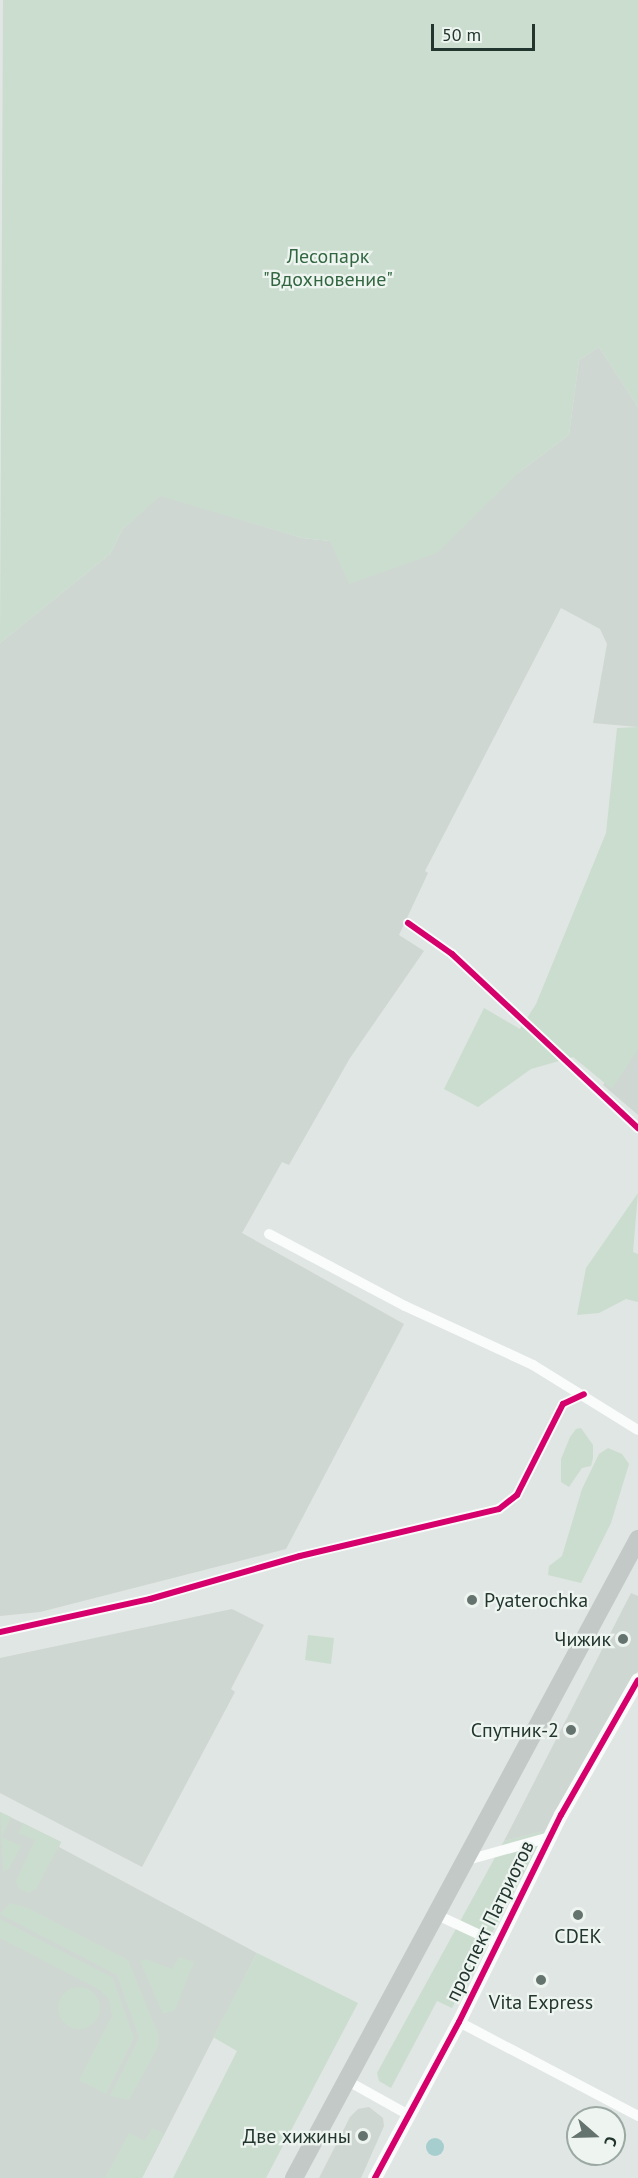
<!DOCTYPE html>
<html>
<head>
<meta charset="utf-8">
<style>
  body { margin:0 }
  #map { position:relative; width:638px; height:2178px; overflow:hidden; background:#e0e6e3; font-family:"PT Sans",sans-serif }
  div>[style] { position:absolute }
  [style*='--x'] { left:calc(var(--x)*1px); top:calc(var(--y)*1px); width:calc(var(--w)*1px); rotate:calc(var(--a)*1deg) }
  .built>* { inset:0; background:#cfd7d2 }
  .green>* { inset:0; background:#cbddcf }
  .round { border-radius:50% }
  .water>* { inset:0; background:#a6cecf }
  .minor>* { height:10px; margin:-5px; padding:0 5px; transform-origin:5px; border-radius:5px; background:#fafbfb }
  .tertiary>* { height:14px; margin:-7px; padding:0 7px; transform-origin:7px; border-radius:7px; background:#fafbfb }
  .trunk>* { height:18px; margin:-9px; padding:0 9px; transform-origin:9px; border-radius:9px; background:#c3c9c7 }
  .cycleway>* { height:6px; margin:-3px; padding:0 3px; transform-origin:3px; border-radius:3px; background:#d6006c }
  .dots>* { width:16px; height:16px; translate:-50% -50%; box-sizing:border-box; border:3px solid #eef5f1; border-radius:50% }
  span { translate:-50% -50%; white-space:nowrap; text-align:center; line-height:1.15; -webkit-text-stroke:4.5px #eef5f1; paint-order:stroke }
  .park-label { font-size:20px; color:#326640 }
  .poi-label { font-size:20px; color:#22352e }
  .left { translate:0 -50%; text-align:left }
  .right { translate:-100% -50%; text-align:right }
  .street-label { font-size:20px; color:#22352e }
  .north { position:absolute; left:566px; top:2106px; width:60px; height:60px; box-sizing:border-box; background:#eef5f1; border:2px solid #9ca8a3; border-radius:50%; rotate:110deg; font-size:16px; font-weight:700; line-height:24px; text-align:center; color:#22352e }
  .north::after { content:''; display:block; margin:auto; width:21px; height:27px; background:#64736d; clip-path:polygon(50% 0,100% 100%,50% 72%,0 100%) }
  .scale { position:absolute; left:431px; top:24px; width:104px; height:27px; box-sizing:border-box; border:3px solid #22352e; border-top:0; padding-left:8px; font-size:18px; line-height:21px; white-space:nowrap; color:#22352e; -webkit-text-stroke:4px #eef5f1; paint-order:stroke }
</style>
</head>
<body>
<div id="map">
  <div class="built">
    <div style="clip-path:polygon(599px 347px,638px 407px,638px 727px,593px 723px,607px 644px,600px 629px,561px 608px,425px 871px,428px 873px,399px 935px,424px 951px,350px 1058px,289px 1165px,282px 1162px,242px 1233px,404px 1324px,286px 1549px,40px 1612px,0 1616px,0 643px,110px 554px,122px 530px,160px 495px,302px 538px,330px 541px,518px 473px,569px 435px,579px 360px)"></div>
    <div style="clip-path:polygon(638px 1035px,638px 1115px,603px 1085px)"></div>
    <div style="clip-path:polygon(631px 1593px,638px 1596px,638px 1671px,552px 1829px,504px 1841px)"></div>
    <div style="clip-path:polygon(232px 1609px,264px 1625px,231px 1689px,235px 1692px,142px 1867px,0 1793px,0 1658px)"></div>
    <div style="clip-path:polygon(0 1812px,61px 1842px,59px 1847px,257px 1953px,142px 2178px,0 2178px)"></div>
    <div style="clip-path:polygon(369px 2107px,383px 2118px,384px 2126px,361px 2178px,319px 2178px,350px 2117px,358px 2109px)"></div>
  </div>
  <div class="green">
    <div style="clip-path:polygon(3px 0,638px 0,638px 407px,599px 347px,579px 360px,569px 435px,518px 473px,437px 553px,349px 584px,330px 541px,302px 538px,160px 496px,122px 530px,110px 554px,0 643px)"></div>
    <div style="clip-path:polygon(638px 727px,638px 1049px,612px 1089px,573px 1057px,531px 1069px,478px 1107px,444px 1089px,484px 1008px,520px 1029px,536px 1004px,606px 833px,617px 728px)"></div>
    <div style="clip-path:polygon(638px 1193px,633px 1252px,638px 1254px,638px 1302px,626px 1299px,599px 1313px,577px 1315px,586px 1268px)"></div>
    <div style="clip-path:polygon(581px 1428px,593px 1445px,593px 1458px,591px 1466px,582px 1468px,569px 1487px,561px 1482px,561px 1459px,570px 1437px,576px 1429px)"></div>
    <div style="clip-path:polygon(608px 1448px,622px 1454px,629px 1464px,611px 1523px,581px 1583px,548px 1575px,549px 1566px,562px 1556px,582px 1489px,599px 1454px)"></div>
    <div style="clip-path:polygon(308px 1635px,334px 1638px,331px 1664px,305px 1660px)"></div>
    <div style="clip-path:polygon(0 1812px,11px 1817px,2px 1837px,21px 1846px,9px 1869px,3px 1871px)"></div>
    <div style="clip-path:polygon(23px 1823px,61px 1842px,36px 1889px,29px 1893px,19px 1889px,16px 1881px,35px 1840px,18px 1833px)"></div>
    <div style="clip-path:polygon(547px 1830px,452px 2008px,437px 2001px,391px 2088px,379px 2081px,377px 2073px,504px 1841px)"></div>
    <div style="clip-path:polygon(10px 1903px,28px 1908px,128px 1960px,159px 2036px,158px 2047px,129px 2100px,110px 2096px,139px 2038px,117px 1975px,0 1914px)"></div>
    <div style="clip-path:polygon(0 1919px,113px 1978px,134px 2038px,106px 2094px,79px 2080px,112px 2016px,109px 1999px,100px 1990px,0 1938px)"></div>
    <div style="clip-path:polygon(257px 1953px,358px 2003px,266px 2178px,173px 2178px,237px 2051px,213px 2037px)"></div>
    <div style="clip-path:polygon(179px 1957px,194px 1962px,175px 2010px,163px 2014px,140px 1961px,145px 1959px,172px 1969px)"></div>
    <div class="round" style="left:58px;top:1987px;width:42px;height:42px"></div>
    <div style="clip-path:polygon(152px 2128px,164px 2133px,142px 2178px,105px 2178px,129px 2133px,145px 2141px)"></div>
  </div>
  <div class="water">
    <div class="round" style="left:426px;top:2138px;width:18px;height:18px"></div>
  </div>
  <div class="minor">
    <div style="--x:408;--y:923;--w:54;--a:35.2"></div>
    <div style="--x:452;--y:954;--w:255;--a:43.1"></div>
    <div style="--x:269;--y:1234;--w:154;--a:27.9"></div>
    <div style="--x:405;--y:1306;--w:141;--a:24.7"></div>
    <div style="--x:533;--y:1365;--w:123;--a:31.8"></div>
    <div style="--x:0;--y:1632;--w:154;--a:-12.4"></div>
    <div style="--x:150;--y:1599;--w:156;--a:-16"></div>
    <div style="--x:300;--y:1556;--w:204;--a:-13.3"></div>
    <div style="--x:499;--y:1509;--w:23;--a:-38"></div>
    <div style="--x:517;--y:1495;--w:102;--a:-63.2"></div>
    <div style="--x:563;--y:1404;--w:23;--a:-25"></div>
    <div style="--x:464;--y:1861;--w:89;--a:-15.6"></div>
    <div style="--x:435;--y:1914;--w:68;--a:25.1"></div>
    <div style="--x:459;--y:2022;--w:202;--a:27.7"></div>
    <div style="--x:346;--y:2080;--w:72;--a:29.1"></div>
  </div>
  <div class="tertiary">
    <div style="--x:375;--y:2178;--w:177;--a:-61.7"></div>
    <div style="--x:459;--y:2022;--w:231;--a:-63.8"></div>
    <div style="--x:561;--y:1815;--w:155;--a:-60.3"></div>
  </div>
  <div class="trunk">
    <div style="--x:294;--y:2178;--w:726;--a:-61.7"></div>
  </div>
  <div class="cycleway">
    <div style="--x:408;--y:923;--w:54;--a:35.2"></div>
    <div style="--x:452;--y:954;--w:255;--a:43.1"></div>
    <div style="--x:0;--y:1632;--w:154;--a:-12.4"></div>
    <div style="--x:150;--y:1599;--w:156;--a:-16"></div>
    <div style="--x:300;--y:1556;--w:204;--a:-13.3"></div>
    <div style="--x:499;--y:1509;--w:23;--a:-38"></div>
    <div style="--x:517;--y:1495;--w:102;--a:-63.2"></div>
    <div style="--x:563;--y:1404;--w:23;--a:-25"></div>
    <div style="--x:375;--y:2178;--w:177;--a:-61.7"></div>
    <div style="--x:459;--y:2022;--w:231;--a:-63.8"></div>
    <div style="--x:561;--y:1815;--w:155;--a:-60.3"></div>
  </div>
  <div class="dots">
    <div style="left:472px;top:1600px;background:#64736d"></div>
    <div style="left:623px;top:1639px;background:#64736d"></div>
    <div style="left:571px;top:1730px;background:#64736d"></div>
    <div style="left:578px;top:1915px;background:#64736d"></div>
    <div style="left:541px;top:1980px;background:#64736d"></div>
    <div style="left:363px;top:2136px;background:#64736d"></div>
  </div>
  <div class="park-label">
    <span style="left:328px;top:268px">Лесопарк<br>"Вдохновение"</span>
  </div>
  <div class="poi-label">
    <span class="left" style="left:484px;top:1600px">Pyaterochka</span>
    <span class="right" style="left:611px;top:1639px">Чижик</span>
    <span class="right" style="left:559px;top:1730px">Спутник-2</span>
    <span style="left:578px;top:1936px">CDEK</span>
    <span style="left:541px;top:2002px">Vita Express</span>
    <span class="right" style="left:351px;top:2136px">Две хижины</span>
  </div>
  <div class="street-label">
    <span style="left:490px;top:1921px;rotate:-64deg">проспект Патриотов</span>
  </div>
  <div class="north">С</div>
  <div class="scale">50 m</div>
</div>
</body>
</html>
